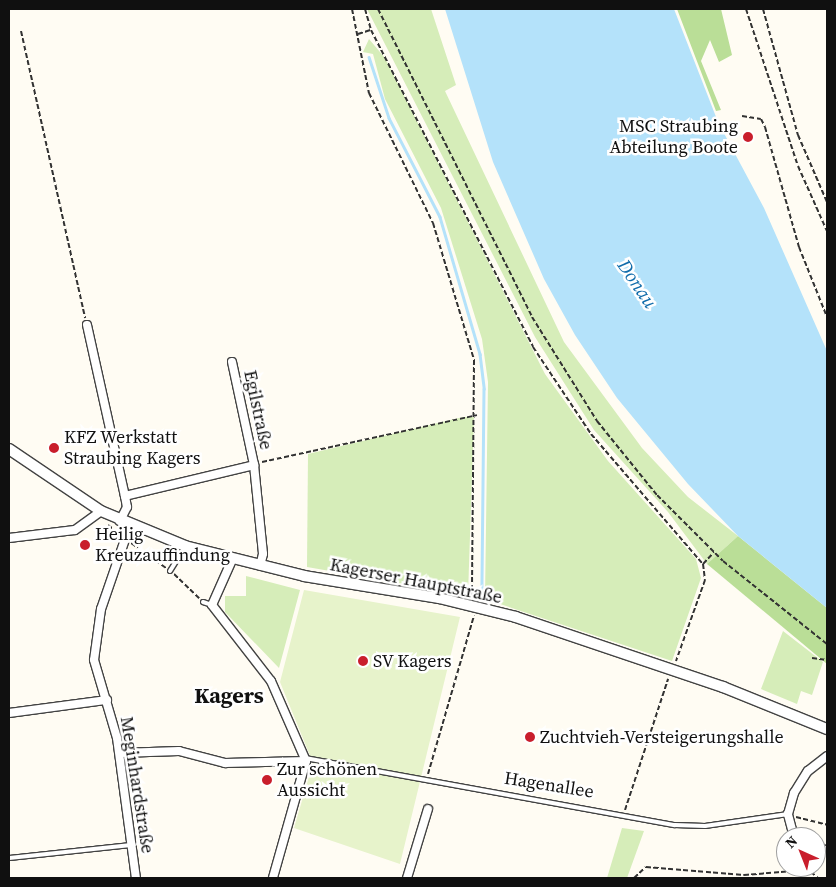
<!DOCTYPE html>
<html>
<head>
<meta charset="utf-8">
<style>
  body { margin:0 }
  #map { position:relative; width:836px; height:887px; overflow:hidden; background:#fffcf3; font-family:"Source Serif 4",serif }
  div>[style] { position:absolute }
  [style*='--x'] { left:calc(var(--x)*1px); top:calc(var(--y)*1px); width:calc(var(--w)*1px); rotate:calc(var(--a)*1deg) }
  .green>* { inset:0; background:#d6edb9 }
  .forest>* { inset:0; background:#bade97 }
  .pitch>* { inset:0; background:#e7f3cb }
  .water>* { inset:0; background:#b4e2fa }
  .stream>* { height:2.5px; margin:-1.25px; padding:0 1.25px; transform-origin:1.25px; border-radius:1.25px; background:#b4e2fa }
  .path>* { height:2px; margin-top:-1px; transform-origin:0; background:repeating-linear-gradient(90deg,#323232 0 5px,transparent 0 7.5px) }
  .roads { filter:drop-shadow(1px 0 #434343) drop-shadow(-1px 0 #434343) drop-shadow(0 1px #434343) drop-shadow(0 -1px #434343) }
  .service>* { height:4px; margin:-2px; padding:0 2px; transform-origin:2px; border-radius:2px; background:#fff }
  .minor>* { height:8px; margin:-4px; padding:0 4px; transform-origin:4px; border-radius:4px; background:#fff }
  .tertiary>* { height:10px; margin:-5px; padding:0 5px; transform-origin:5px; border-radius:5px; background:#fff }
  .dots>* { width:14px; height:14px; translate:-50% -50%; box-sizing:border-box; border:2px solid #fff; border-radius:50% }
  span { translate:-50% -50%; white-space:nowrap; text-align:center; line-height:1.15; -webkit-text-stroke:5px #fff; paint-order:stroke }
  .poi-label { font-size:18px; color:#101010 }
  .right { translate:-100% -50%; text-align:right }
  .left { translate:0 -50%; text-align:left }
  .street-label { font-size:18px; color:#101010 }
  .water-label { font-size:19px; color:#106cab; font-style:italic }
  .district-label { font-size:22px; color:#101010; font-weight:700 }
  .frame { position:absolute; inset:0; border:10px solid #101010; pointer-events:none }
  .north { position:absolute; left:776px; top:827px; width:50px; height:50px; box-sizing:border-box; background:#fff; border:1px solid #9f9f9f; border-radius:50%; rotate:316deg; font-size:14px; font-weight:700; line-height:20px; text-align:center; color:#101010 }
  .north::after { content:''; display:block; margin:auto; width:18px; height:22px; background:#c91e2c; clip-path:polygon(50% 0,100% 100%,50% 72%,0 100%) }
</style>
</head>
<body>
<div id="map">
  <div class="green">
    <div style="clip-path:polygon(367px 9px,431px 9px,456px 85px,445px 91px,564px 342px,642px 448px,688px 497px,738px 536px,707px 564px,668px 512px,594px 430px,535px 337px)"></div>
    <div style="clip-path:polygon(369px 39px,385px 58px,545px 374px,608px 461px,696px 559px,701px 578px,672px 661px,485px 599px,488px 382px,482px 339px,441px 208px,385px 99px,373px 54px,363px 52px)"></div>
    <div style="clip-path:polygon(463px 417px,474px 417px,468px 595px,307px 567px,308px 454px)"></div>
    <div style="clip-path:polygon(246px 576px,300px 590px,279px 668px,225px 612px,225px 596px,246px 596px)"></div>
    <div style="clip-path:polygon(783px 631px,823px 662px,812px 695px,801px 691px,797px 704px,761px 689px)"></div>
    <div style="clip-path:polygon(622px 828px,644px 831px,627px 878px,607px 878px)"></div>
  </div>
  <div class="forest">
    <div style="clip-path:polygon(677px 9px,721px 9px,732px 55px,719px 62px,710px 40px,701px 61px,721px 110px,716px 111px)"></div>
    <div style="clip-path:polygon(738px 536px,827px 608px,827px 664px,707px 564px)"></div>
  </div>
  <div class="pitch">
    <div style="clip-path:polygon(304px 590px,460px 617px,400px 864px,294px 828px,313px 763px,280px 682px)"></div>
  </div>
  <div class="water">
    <div style="clip-path:polygon(445px 9px,674px 9px,718px 122px,764px 208px,827px 351px,827px 608px,738px 536px,688px 484px,617px 398px,575px 335px,544px 279px,493px 162px)"></div>
  </div>
  <div class="stream">
    <div style="--x:369;--y:57;--w:64;--a:71.8"></div>
    <div style="--x:389;--y:118;--w:111;--a:62.7"></div>
    <div style="--x:440;--y:217;--w:143;--a:73.7"></div>
    <div style="--x:480;--y:354;--w:35;--a:83"></div>
    <div style="--x:484;--y:389;--w:205;--a:90.6"></div>
  </div>
  <div class="path">
    <div style="--x:352;--y:9;--w:86;--a:78.6"></div>
    <div style="--x:369;--y:93;--w:145;--a:63.8"></div>
    <div style="--x:433;--y:223;--w:143;--a:73.3"></div>
    <div style="--x:474;--y:360;--w:238;--a:90.5"></div>
    <div style="--x:365;--y:9;--w:22;--a:74"></div>
    <div style="--x:371;--y:30;--w:356;--a:62.9"></div>
    <div style="--x:533;--y:347;--w:105;--a:56.3"></div>
    <div style="--x:591;--y:434;--w:172;--a:49.3"></div>
    <div style="--x:703;--y:564;--w:16;--a:83"></div>
    <div style="--x:705;--y:580;--w:86;--a:109.7"></div>
    <div style="--x:378;--y:9;--w:344;--a:63.4"></div>
    <div style="--x:532;--y:317;--w:123;--a:58"></div>
    <div style="--x:597;--y:421;--w:95;--a:51"></div>
    <div style="--x:657;--y:495;--w:93;--a:45"></div>
    <div style="--x:723;--y:561;--w:133;--a:38.6"></div>
    <div style="--x:746;--y:9;--w:165;--a:71.7"></div>
    <div style="--x:798;--y:166;--w:71;--a:66"></div>
    <div style="--x:763;--y:9;--w:131;--a:74.5"></div>
    <div style="--x:798;--y:135;--w:73;--a:66.6"></div>
    <div style="--x:21;--y:31;--w:294;--a:77.4"></div>
    <div style="--x:358;--y:34;--w:13;--a:-18"></div>
    <div style="--x:742;--y:116;--w:19;--a:9"></div>
    <div style="--x:761;--y:119;--w:9;--a:63"></div>
    <div style="--x:765;--y:127;--w:125;--a:74.2"></div>
    <div style="--x:799;--y:247;--w:75;--a:68.2"></div>
    <div style="--x:262;--y:462;--w:220;--a:-12.3"></div>
    <div style="--x:108;--y:525;--w:15;--a:37"></div>
    <div style="--x:131;--y:543;--w:43;--a:35.5"></div>
    <div style="--x:703;--y:564;--w:16;--a:-47"></div>
    <div style="--x:174;--y:574;--w:35;--a:44"></div>
    <div style="--x:812;--y:658;--w:15;--a:8"></div>
    <div style="--x:428;--y:774;--w:165;--a:-73.8"></div>
    <div style="--x:625;--y:810;--w:138;--a:-71.8"></div>
    <div style="--x:796;--y:817;--w:32;--a:14"></div>
    <div style="--x:805;--y:867;--w:17;--a:40"></div>
    <div style="--x:634;--y:878;--w:16;--a:-43"></div>
    <div style="--x:646;--y:867;--w:98;--a:4.7"></div>
    <div style="--x:744;--y:875;--w:62;--a:-4.6"></div>
  </div>
  <div class="roads">
    <div class="service">
      <div style="--x:170;--y:571;--w:28;--a:-58"></div>
      <div style="--x:203;--y:602;--w:9;--a:18"></div>
      <div style="--x:305;--y:758;--w:376;--a:10.3"></div>
      <div style="--x:675;--y:825;--w:30;--a:2"></div>
      <div style="--x:705;--y:826;--w:84;--a:-8.2"></div>
      <div style="--x:816;--y:843;--w:13;--a:29"></div>
      <div style="--x:9;--y:858;--w:123;--a:-6.1"></div>
    </div>
    <div class="minor">
      <div style="--x:87;--y:325;--w:175;--a:77.5"></div>
      <div style="--x:125;--y:496;--w:11;--a:80"></div>
      <div style="--x:127;--y:507;--w:16;--a:117"></div>
      <div style="--x:232;--y:362;--w:105;--a:77.9"></div>
      <div style="--x:254;--y:465;--w:89;--a:84.2"></div>
      <div style="--x:263;--y:554;--w:12;--a:104"></div>
      <div style="--x:125;--y:496;--w:133;--a:-13.5"></div>
      <div style="--x:130;--y:525;--w:89;--a:109"></div>
      <div style="--x:101;--y:609;--w:51;--a:97.8"></div>
      <div style="--x:94;--y:660;--w:81;--a:73.6"></div>
      <div style="--x:117;--y:738;--w:141;--a:82.3"></div>
      <div style="--x:9;--y:538;--w:66;--a:-6.9"></div>
      <div style="--x:75;--y:530;--w:32;--a:-36"></div>
      <div style="--x:232;--y:560;--w:49;--a:114"></div>
      <div style="--x:212;--y:605;--w:96;--a:52.2"></div>
      <div style="--x:271;--y:681;--w:87;--a:66.4"></div>
      <div style="--x:306;--y:761;--w:122;--a:105.8"></div>
      <div style="--x:9;--y:713;--w:99;--a:-7.6"></div>
      <div style="--x:120;--y:753;--w:59;--a:-1.9"></div>
      <div style="--x:179;--y:751;--w:48;--a:14.6"></div>
      <div style="--x:225;--y:763;--w:81;--a:-1.4"></div>
      <div style="--x:794;--y:837;--w:24;--a:-105"></div>
      <div style="--x:788;--y:814;--w:22;--a:-74"></div>
      <div style="--x:794;--y:793;--w:26;--a:-58"></div>
      <div style="--x:808;--y:771;--w:24;--a:-38"></div>
      <div style="--x:407;--y:878;--w:72;--a:-73.1"></div>
    </div>
    <div class="tertiary">
      <div style="--x:9;--y:449;--w:111;--a:34"></div>
      <div style="--x:101;--y:511;--w:91;--a:22.6"></div>
      <div style="--x:185;--y:546;--w:123;--a:14.1"></div>
      <div style="--x:304;--y:576;--w:137;--a:9.3"></div>
      <div style="--x:439;--y:598;--w:79;--a:13.9"></div>
      <div style="--x:516;--y:617;--w:219;--a:18.7"></div>
      <div style="--x:723;--y:687;--w:112;--a:22"></div>
    </div>
  </div>
  <div class="dots">
    <div style="left:748px;top:137px;background:#c91e2c"></div>
    <div style="left:54px;top:448px;background:#c91e2c"></div>
    <div style="left:85px;top:545px;background:#c91e2c"></div>
    <div style="left:363px;top:661px;background:#c91e2c"></div>
    <div style="left:530px;top:737px;background:#c91e2c"></div>
    <div style="left:267px;top:780px;background:#c91e2c"></div>
  </div>
  <div class="poi-label">
    <span class="right" style="left:738px;top:137px">MSC Straubing<br>Abteilung Boote</span>
    <span class="left" style="left:64px;top:448px">KFZ Werkstatt<br>Straubing Kagers</span>
    <span class="left" style="left:95px;top:545px">Heilig<br>Kreuzauffindung</span>
    <span class="left" style="left:373px;top:661px">SV Kagers</span>
    <span class="left" style="left:540px;top:737px">Zuchtvieh-Versteigerungshalle</span>
    <span class="left" style="left:277px;top:780px">Zur schönen<br>Aussicht</span>
  </div>
  <div class="street-label">
    <span style="left:258px;top:410px;rotate:78deg">Egilstraße</span>
    <span style="left:416px;top:581px;rotate:11deg">Kagerser Hauptstraße</span>
    <span style="left:137px;top:785px;rotate:81deg">Meginhardstraße</span>
    <span style="left:549px;top:785px;rotate:9deg">Hagenallee</span>
  </div>
  <div class="water-label">
    <span style="left:637px;top:284px;rotate:56deg">Donau</span>
  </div>
  <div class="district-label">
    <span style="left:229px;top:696px">Kagers</span>
  </div>
  <div class="frame"></div>
  <div class="north">N</div>
</div>
</body>
</html>
